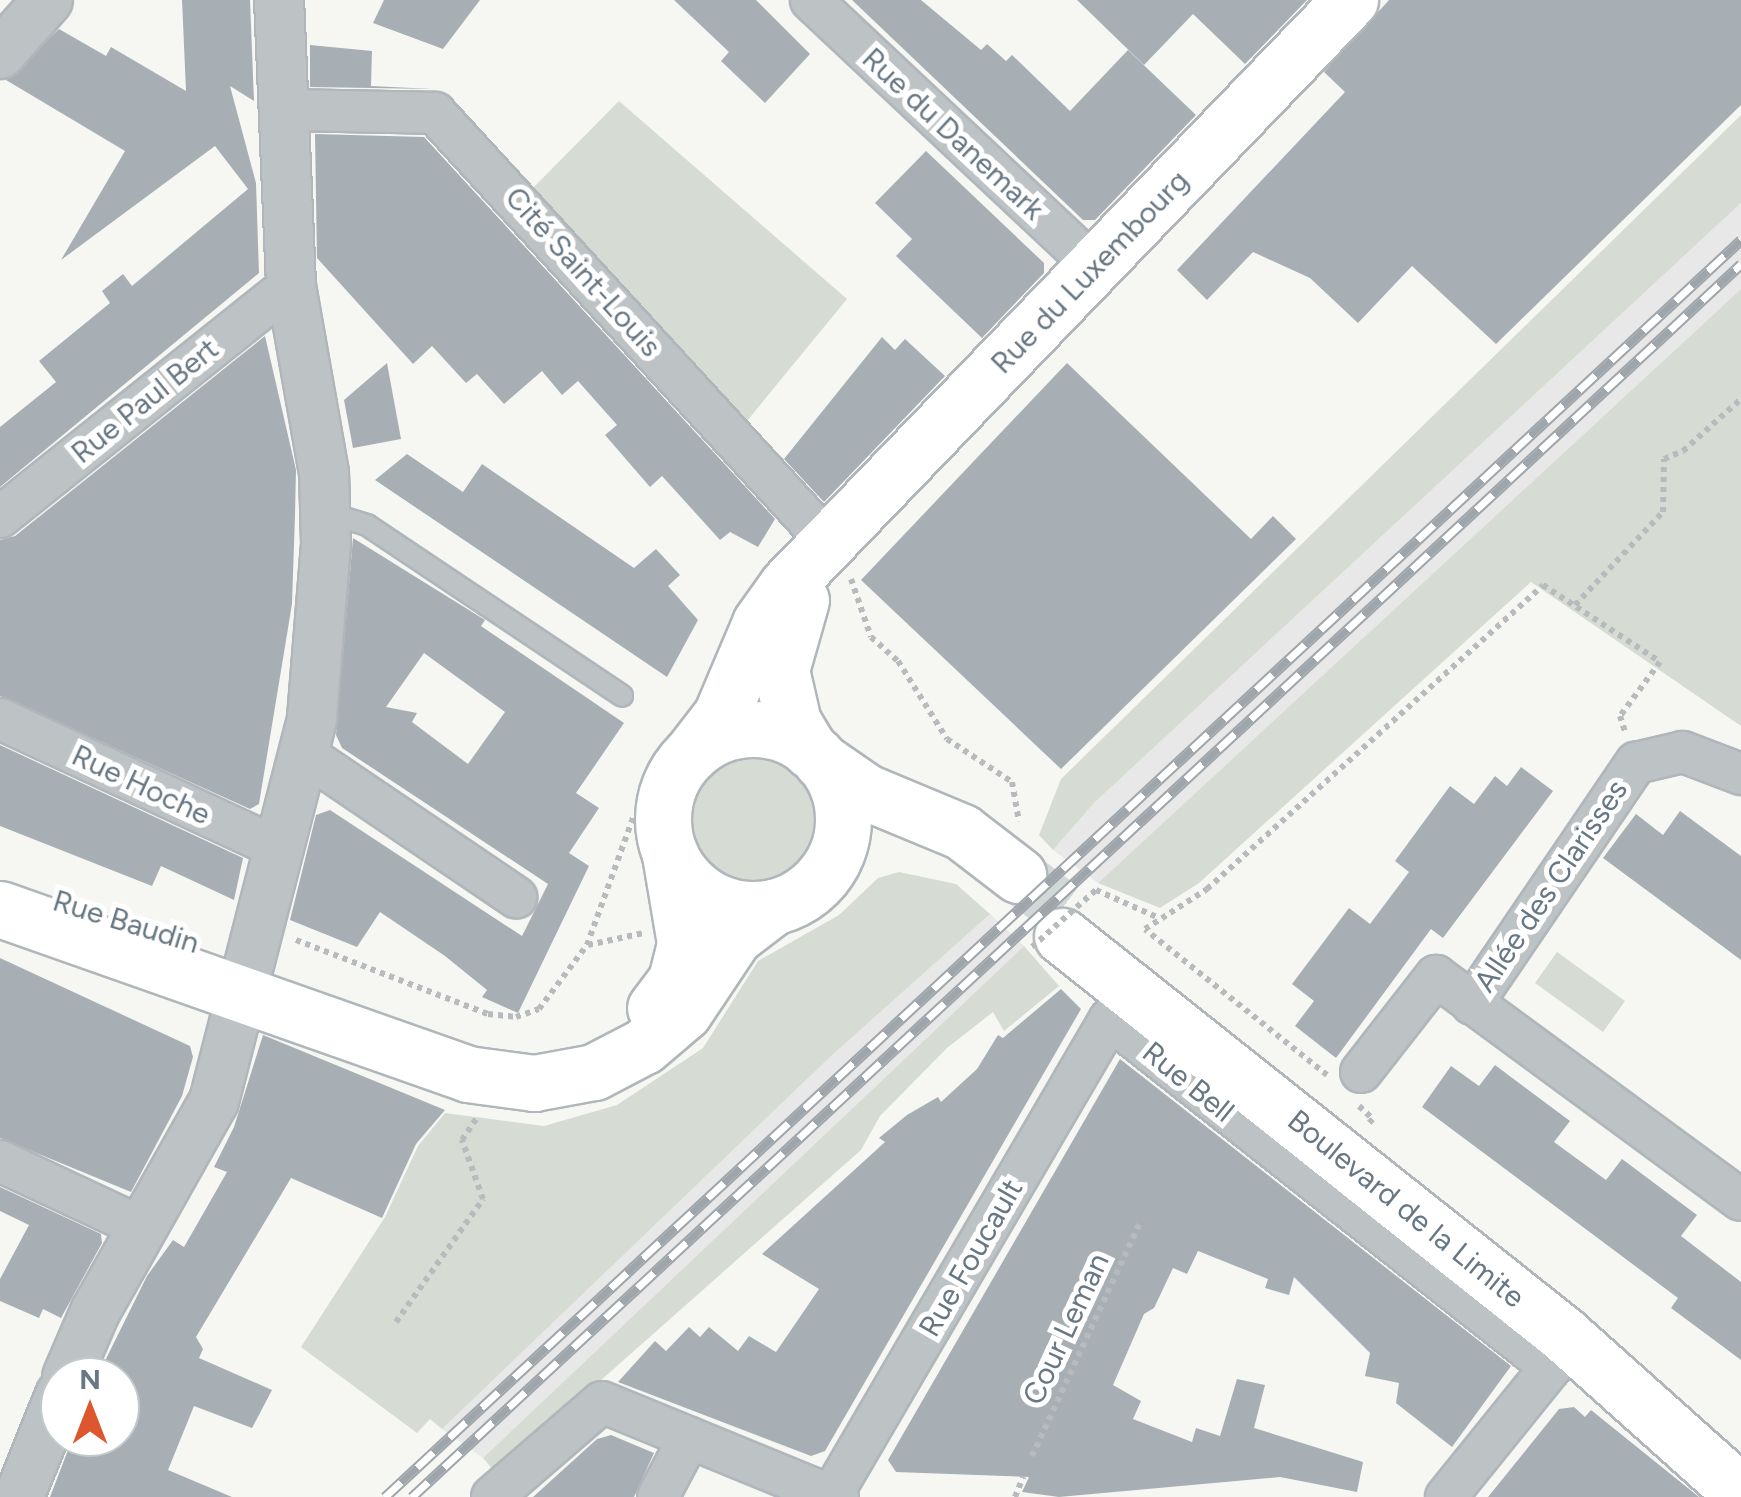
<!DOCTYPE html>
<html>
<head>
<meta charset="utf-8">
<style>
  body { margin:0 }
  #map { position:relative; width:1741px; height:1497px; overflow:hidden; background:#f6f7f3; font-family:Figtree,sans-serif }
  div>[style] { position:absolute }
  [style*='--x'] { left:calc(var(--x)*1px); top:calc(var(--y)*1px); width:calc(var(--w)*1px); rotate:calc(var(--a)*1deg) }
  .built>* { inset:0; background:#e7e8e7 }
  .green>* { inset:0; background:#d6dbd3 }
  .round { border-radius:50% }
  .building>* { inset:0; background:#a7afb4 }
  .secondary-tunnel>* { height:55px; margin-top:-27.5px; transform-origin:0; background:repeating-linear-gradient(90deg,#d2d7d7 0 55px,transparent 0 83px) }
  .path>* { height:6px; margin-top:-3px; transform-origin:0; background:repeating-linear-gradient(90deg,#b8bbbd 0 5px,transparent 0 10px) }
  .roads { filter:drop-shadow(2px 0 #b0b6ba) drop-shadow(-2px 0 #b0b6ba) drop-shadow(0 2px #b0b6ba) drop-shadow(0 -2px #b0b6ba) }
  .service>* { height:20px; margin:-10px; padding:0 10px; transform-origin:10px; border-radius:10px; background:#bdc2c5 }
  .minor>* { height:40px; margin:-20px; padding:0 20px; transform-origin:20px; border-radius:20px; background:#bdc2c5 }
  .tertiary>* { height:48px; margin:-24px; padding:0 24px; transform-origin:24px; border-radius:24px; background:#bdc2c5 }
  .secondary>* { height:55px; margin:-27.5px; padding:0 27.5px; transform-origin:27.5px; border-radius:27.5px; background:#fff }
  .secondary>.ring { margin:-27.5px; padding:0; box-sizing:content-box; background:none; border:55px solid #fff; border-radius:50% }
  .rail>* { height:11px; margin-top:-5.5px; transform-origin:0; background:repeating-linear-gradient(90deg,#fff 0 22px,#9fa6ab 0 44px); box-sizing:border-box; border-block:2px solid #9fa6ab }
  .path-bridge>* { height:6px; margin-top:-3px; transform-origin:0; background:repeating-linear-gradient(90deg,#b8bbbd 0 5px,transparent 0 10px) }
  span { translate:-50% -50%; white-space:nowrap; text-align:center; line-height:1.15; -webkit-text-stroke:10px #fff; paint-order:stroke }
  .street-label { font-size:30px; color:#677783 }
  .north { position:absolute; left:40px; top:1357px; width:100px; height:100px; box-sizing:border-box; background:#fff; border:2px solid #c2c9cd; border-radius:50%; rotate:0deg; font-size:28px; font-weight:700; line-height:40px; text-align:center; color:#677783 }
  .north::after { content:''; display:block; margin:auto; width:35px; height:45px; background:#dd562d; clip-path:polygon(50% 0,100% 100%,50% 72%,0 100%) }
</style>
</head>
<body>
<div id="map">
  <div class="built">
    <div style="clip-path:polygon(1741px 203px,1741px 289px,1098px 883px,1053px 850px,1094px 803px)"></div>
    <div style="clip-path:polygon(990px 914px,1024px 946px,483px 1458px,442px 1429px,830px 1057px)"></div>
  </div>
  <div class="green">
    <div style="clip-path:polygon(619px 101px,847px 299px,742px 427px,527px 194px)"></div>
    <div style="clip-path:polygon(1741px 115px,1741px 203px,1094px 803px,1053px 850px,1039px 835px,1061px 779px)"></div>
    <div style="clip-path:polygon(1741px 289px,1741px 726px,1531px 582px,1199px 883px,1160px 908px,1098px 883px)"></div>
    <div class="round" style="left:684px;top:752px;width:136px;height:136px"></div>
    <div style="clip-path:polygon(899px 872px,956px 884px,990px 914px,830px 1057px,442px 1429px,430px 1419px,417px 1433px,301px 1347px,385px 1217px,418px 1146px,445px 1113px,544px 1126px,617px 1105px,703px 1048px,758px 961px,839px 915px,878px 878px)"></div>
    <div style="clip-path:polygon(1024px 946px,1059px 986px,1004px 1031px,993px 1012px,947px 1048px,880px 1116px,861px 1150px,496px 1473px,483px 1458px)"></div>
    <div style="clip-path:polygon(1557px 952px,1625px 1001px,1603px 1032px,1535px 983px)"></div>
  </div>
  <div class="building">
    <div style="clip-path:polygon(182px 0,250px 0,254px 101px,230px 86px,256px 183px,259px 273px,0 487px,0 427px,56px 382px,39px 361px,110px 303px,102px 291px,123px 274px,132px 286px,248px 189px,215px 146px,61px 260px,125px 151px,6px 80px,59px 29px,106px 56px,111px 47px,186px 91px)"></div>
    <div style="clip-path:polygon(384px 0,480px 0,443px 49px,373px 23px)"></div>
    <div style="clip-path:polygon(674px 0,756px 0,810px 54px,765px 103px,721px 61px,729px 52px)"></div>
    <div style="clip-path:polygon(852px 0,921px 0,981px 50px,987px 44px,1006px 61px,1012px 55px,1070px 111px,1128px 50px,1196px 115px,1095px 220px,1083px 220px)"></div>
    <div style="clip-path:polygon(1077px 0,1307px 0,1245px 64px,1193px 14px,1144px 65px)"></div>
    <div style="clip-path:polygon(1389px 0,1741px 0,1741px 105px,1496px 344px,1412px 266px,1358px 323px,1310px 278px,1253px 252px,1207px 300px,1177px 270px,1345px 92px,1324px 72px)"></div>
    <div style="clip-path:polygon(310px 45px,372px 51px,371px 86px,433px 89px,310px 87px)"></div>
    <div style="clip-path:polygon(315px 134px,424px 137px,775px 519px,758px 547px,730px 532px,720px 540px,662px 476px,650px 487px,605px 435px,617px 425px,578px 381px,562px 395px,542px 371px,504px 404px,477px 374px,466px 383px,432px 346px,413px 364px,317px 258px)"></div>
    <div style="clip-path:polygon(926px 151px,1044px 263px,1044px 273px,982px 338px,896px 256px,912px 239px,875px 203px)"></div>
    <div style="clip-path:polygon(265px 336px,296px 470px,295px 515px,292px 604px,259px 804px,250px 809px,0 696px,0 540px,15px 536px)"></div>
    <div style="clip-path:polygon(882px 337px,895px 350px,905px 339px,945px 376px,824px 502px,784px 459px)"></div>
    <div style="clip-path:polygon(387px 363px,401px 439px,353px 448px,344px 400px)"></div>
    <div style="clip-path:polygon(1067px 363px,1251px 539px,1273px 516px,1296px 539px,1061px 769px,861px 580px)"></div>
    <div style="clip-path:polygon(407px 454px,463px 492px,482px 464px,634px 568px,656px 549px,680px 575px,668px 586px,698px 620px,667px 677px,375px 480px)"></div>
    <div style="clip-path:polygon(evenodd,353px 538px,485px 620px,481px 626px,624px 723px,576px 793px,599px 808px,569px 853px,589px 866px,518px 1013px,482px 997px,487px 990px,445px 956px,380px 912px,357px 947px,290px 920px,316px 815px,330px 810px,522px 936px,548px 884px,342px 748px,336px 735px,353px 538px,424px 653px,505px 712px,468px 764px,412px 722px,417px 713px,386px 707px,424px 653px)"></div>
    <div style="clip-path:polygon(0 745px,243px 858px,234px 900px,161px 866px,152px 886px,0 826px)"></div>
    <div style="clip-path:polygon(1521px 767px,1553px 791px,1443px 938px,1431px 929px,1336px 1058px,1295px 1026px,1314px 1001px,1292px 984px,1349px 908px,1370px 924px,1409px 872px,1395px 861px,1450px 786px,1474px 804px,1495px 776px,1507px 786px)"></div>
    <div style="clip-path:polygon(1680px 811px,1741px 856px,1741px 960px,1603px 858px,1636px 814px,1663px 835px)"></div>
    <div style="clip-path:polygon(0 958px,190px 1046px,193px 1057px,182px 1096px,131px 1192px,0 1138px)"></div>
    <div style="clip-path:polygon(1061px 989px,1081px 1009px,825px 1451px,811px 1456px,618px 1382px,655px 1341px,666px 1351px,689px 1327px,700px 1337px,709px 1327px,738px 1351px,749px 1336px,776px 1352px,819px 1289px,762px 1254px,885px 1142px,879px 1138px,907px 1115px,938px 1097px,941px 1102px,977px 1069px,998px 1035px,1003px 1038px)"></div>
    <div style="clip-path:polygon(263px 1035px,445px 1110px,416px 1144px,382px 1218px,291px 1178px,196px 1337px,203px 1349px,199px 1358px,272px 1390px,252px 1428px,194px 1406px,168px 1470px,232px 1497px,50px 1497px,73px 1437px,120px 1437px,120px 1377px,97px 1377px,147px 1276px,173px 1240px,184px 1247px,227px 1172px,214px 1167px,234px 1127px)"></div>
    <div style="clip-path:polygon(1120px 1059px,1511px 1366px,1452px 1447px,1396px 1403px,1399px 1383px,1365px 1376px,1370px 1353px,1294px 1277px,1289px 1295px,1265px 1288px,1268px 1279px,1198px 1251px,1187px 1274px,1173px 1268px,1154px 1308px,1144px 1314px,1113px 1385px,1141px 1401px,1133px 1419px,1192px 1442px,1196px 1428px,1220px 1436px,1237px 1379px,1265px 1385px,1254px 1428px,1363px 1462px,1357px 1492px,1280px 1477px,1059px 1497px,1022px 1492px,1029px 1477px,896px 1472px,888px 1460px)"></div>
    <div style="clip-path:polygon(1495px 1065px,1570px 1121px,1554px 1142px,1606px 1180px,1622px 1159px,1697px 1215px,1681px 1236px,1741px 1282px,1741px 1360px,1671px 1308px,1678px 1298px,1422px 1107px,1451px 1066px,1479px 1086px)"></div>
    <div style="clip-path:polygon(0 1187px,101px 1234px,102px 1243px,61px 1318px,43px 1309px,39px 1318px,0 1301px,0 1279px,29px 1225px,0 1211px)"></div>
    <div style="clip-path:polygon(1574px 1407px,1585px 1417px,1591px 1410px,1699px 1497px,1488px 1497px,1559px 1409px)"></div>
    <div style="clip-path:polygon(611px 1435px,654px 1453px,634px 1497px,533px 1497px,597px 1439px)"></div>
  </div>
  <div class="secondary-tunnel">
    <div style="--x:1018;--y:875;--w:76;--a:37"></div>
  </div>
  <div class="path">
    <div style="--x:851;--y:579;--w:61;--a:71"></div>
    <div style="--x:871;--y:637;--w:36;--a:42"></div>
    <div style="--x:898;--y:661;--w:92;--a:57.9"></div>
    <div style="--x:947;--y:739;--w:78;--a:33.5"></div>
    <div style="--x:1012;--y:782;--w:40;--a:80"></div>
    <div style="--x:1575;--y:605;--w:128;--a:-46.6"></div>
    <div style="--x:1663;--y:512;--w:53;--a:-88.9"></div>
    <div style="--x:1664;--y:459;--w:21;--a:-23"></div>
    <div style="--x:1683;--y:451;--w:78;--a:-41.9"></div>
    <div style="--x:1096;--y:890;--w:67;--a:23.9"></div>
    <div style="--x:296;--y:940;--w:206;--a:21.1"></div>
    <div style="--x:488;--y:1014;--w:28;--a:6"></div>
    <div style="--x:516;--y:1017;--w:24;--a:-19"></div>
    <div style="--x:539;--y:1009;--w:80;--a:-53.1"></div>
    <div style="--x:587;--y:945;--w:138;--a:-70.1"></div>
    <div style="--x:588;--y:945;--w:57;--a:-12.1"></div>
    <div style="--x:1327;--y:1075;--w:233;--a:-141.3"></div>
    <div style="--x:1145;--y:929;--w:74;--a:-32.8"></div>
    <div style="--x:1207;--y:889;--w:453;--a:-42.1"></div>
    <div style="--x:1543;--y:585;--w:140;--a:33.3"></div>
    <div style="--x:1660;--y:662;--w:67;--a:126.5"></div>
    <div style="--x:1620;--y:716;--w:19;--a:72"></div>
    <div style="--x:1359;--y:1106;--w:19;--a:43"></div>
    <div style="--x:1373;--y:1119;--w:7;--a:135"></div>
    <div style="--x:396;--y:1322;--w:151;--a:-54.7"></div>
    <div style="--x:483;--y:1199;--w:63;--a:-109.6"></div>
    <div style="--x:462;--y:1140;--w:25;--a:-56"></div>
    <div style="--x:1032;--y:1456;--w:258;--a:-65.2"></div>
    <div style="--x:1015;--y:1497;--w:22;--a:-68"></div>
  </div>
  <div class="roads">
    <div class="service">
      <div style="--x:325;--y:512;--w:44;--a:17.2"></div>
      <div style="--x:367;--y:525;--w:307;--a:33.8"></div>
    </div>
    <div class="minor">
      <div style="--x:811;--y:0;--w:390;--a:43.2"></div>
      <div style="--x:283;--y:110;--w:152;--a:1.1"></div>
      <div style="--x:435;--y:113;--w:586;--a:47.49"></div>
      <div style="--x:0;--y:517;--w:372;--a:-38.6"></div>
      <div style="--x:0;--y:719;--w:311;--a:24.9"></div>
      <div style="--x:306;--y:755;--w:254;--a:34.1"></div>
      <div style="--x:1472;--y:1004;--w:292;--a:-55.8"></div>
      <div style="--x:1636;--y:763;--w:48;--a:-13.2"></div>
      <div style="--x:1683;--y:752;--w:62;--a:20.8"></div>
      <div style="--x:1361;--y:1072;--w:122;--a:-52"></div>
      <div style="--x:1436;--y:976;--w:378;--a:36.3"></div>
      <div style="--x:0;--y:1161;--w:160;--a:25.1"></div>
      <div style="--x:492;--y:1497;--w:145;--a:-40.8"></div>
      <div style="--x:602;--y:1402;--w:248;--a:22.3"></div>
      <div style="--x:831;--y:1496;--w:553;--a:-59.68"></div>
      <div style="--x:1110;--y:1019;--w:562;--a:38.28"></div>
      <div style="--x:1551;--y:1367;--w:167;--a:128.9"></div>
      <div style="--x:658;--y:1497;--w:67;--a:-62.3"></div>
    </div>
    <div class="tertiary">
      <div style="--x:0;--y:54;--w:72;--a:-48.4"></div>
      <div style="--x:67;--y:1377;--w:71;--a:-66.7"></div>
      <div style="--x:95;--y:1312;--w:242;--a:-60.6"></div>
      <div style="--x:214;--y:1101;--w:395;--a:-75.6"></div>
      <div style="--x:312;--y:718;--w:176;--a:-85.4"></div>
      <div style="--x:326;--y:543;--w:70;--a:-91.6"></div>
      <div style="--x:324;--y:473;--w:191;--a:-100"></div>
      <div style="--x:291;--y:285;--w:285;--a:-92.4"></div>
      <div style="--x:831;--y:1496;--w:3;--a:18"></div>
      <div style="--x:19;--y:1497;--w:110;--a:-68.1"></div>
    </div>
    <div class="secondary">
      <div style="--x:801;--y:600;--w:73;--a:105.9"></div>
      <div style="--x:781;--y:670;--w:53;--a:77"></div>
      <div style="--x:793;--y:722;--w:33;--a:59"></div>
      <div class="ring" style="left:663px;top:729px;width:125px;height:125px"></div>
      <div style="--x:691;--y:754;--w:49;--a:-52.4"></div>
      <div style="--x:721;--y:715;--w:100;--a:-67"></div>
      <div style="--x:760;--y:623;--w:47;--a:-54.6"></div>
      <div style="--x:787;--y:585;--w:812;--a:-46.1"></div>
      <div style="--x:821;--y:761;--w:55;--a:34.6"></div>
      <div style="--x:866;--y:792;--w:104;--a:22.6"></div>
      <div style="--x:962;--y:832;--w:71;--a:37.5"></div>
      <div style="--x:0;--y:909;--w:496;--a:19.4"></div>
      <div style="--x:468;--y:1074;--w:67;--a:7.8"></div>
      <div style="--x:534;--y:1083;--w:61;--a:-10.4"></div>
      <div style="--x:594;--y:1072;--w:56;--a:-27.5"></div>
      <div style="--x:644;--y:1046;--w:52;--a:-40.4"></div>
      <div style="--x:684;--y:1012;--w:90;--a:-56.3"></div>
      <div style="--x:734;--y:937;--w:49;--a:-37.6"></div>
      <div style="--x:1062;--y:936;--w:638;--a:38.45"></div>
      <div style="--x:1562;--y:1333;--w:240;--a:41.8"></div>
      <div style="--x:655;--y:1008;--w:35;--a:-53"></div>
      <div style="--x:676;--y:980;--w:38;--a:-76"></div>
      <div style="--x:685;--y:943;--w:90;--a:-99.6"></div>
    </div>
  </div>
  <div class="rail">
    <div style="--x:385;--y:1497;--w:1849;--a:-42.83"></div>
    <div style="--x:412;--y:1497;--w:1813;--a:-42.85"></div>
  </div>
  <div class="path-bridge">
    <div style="--x:1032;--y:947;--w:86;--a:-41.7"></div>
  </div>
  <div class="street-label">
    <span style="left:953px;top:134px;rotate:43deg">Rue du Danemark</span>
    <span style="left:583px;top:272px;rotate:48deg">Cité Saint-Louis</span>
    <span style="left:1090px;top:272px;rotate:-46deg">Rue du Luxembourg</span>
    <span style="left:145px;top:401px;rotate:-39deg">Rue Paul Bert</span>
    <span style="left:141px;top:785px;rotate:25deg">Rue Hoche</span>
    <span style="left:1551px;top:886px;rotate:-56deg">Allée des Clarisses</span>
    <span style="left:126px;top:922px;rotate:17deg">Rue Baudin</span>
    <span style="left:1188px;top:1082px;rotate:39deg">Rue Bell</span>
    <span style="left:1406px;top:1209px;rotate:39deg">Boulevard de la Limite</span>
    <span style="left:971px;top:1258px;rotate:-60deg">Rue Foucault</span>
    <span style="left:1066px;top:1329px;rotate:-65deg">Cour Leman</span>
  </div>
  <div class="north">N</div>
</div>
</body>
</html>
